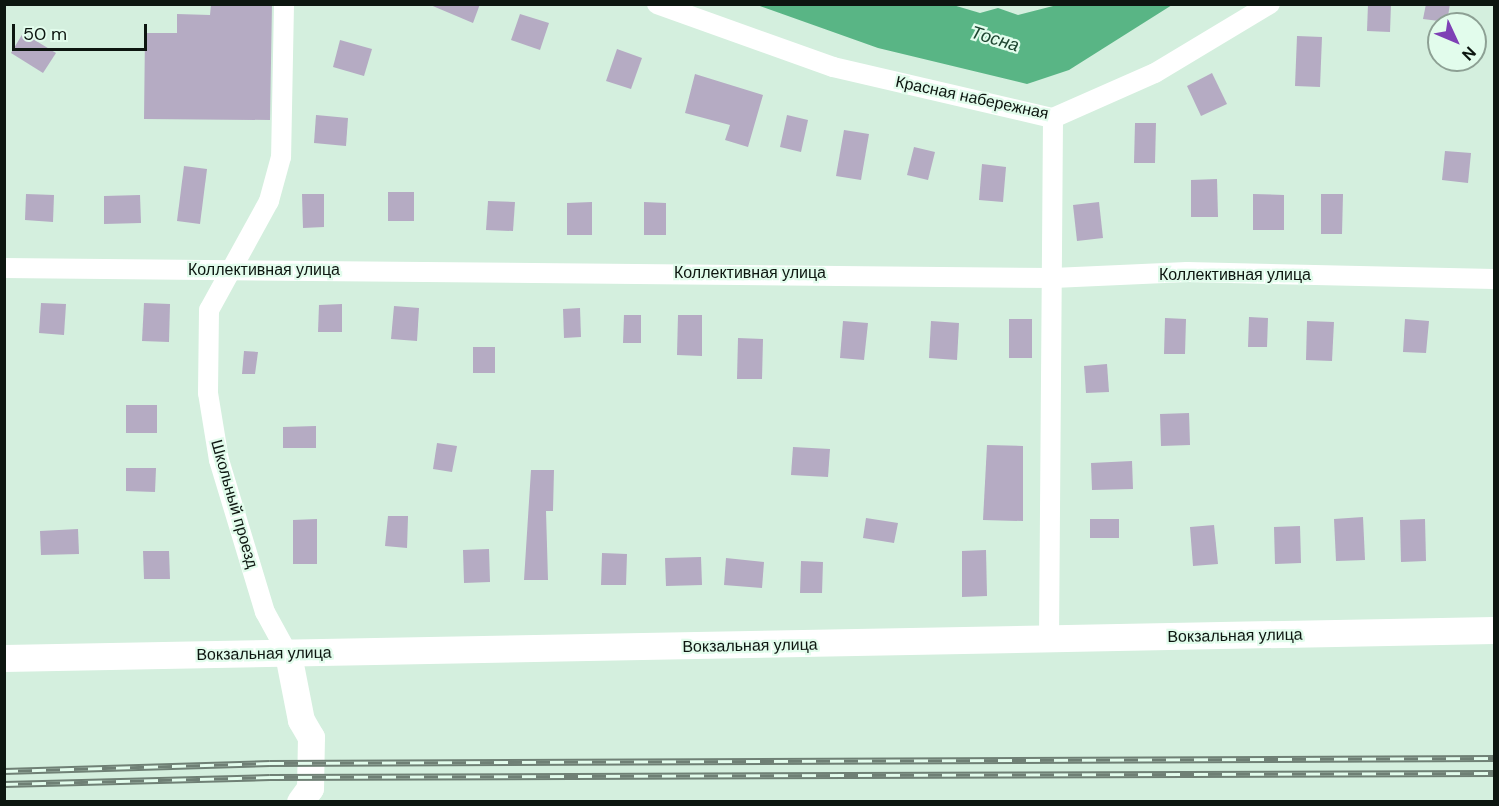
<!DOCTYPE html>
<html>
<head>
<meta charset="utf-8">
<style>
  body { margin:0 }
  #map { position:relative; width:1499px; height:806px; overflow:hidden; background:#d4efde; font-family:"DM Sans",sans-serif }
  div>[style] { position:absolute }
  [style*='--x'] { left:calc(var(--x)*1px); top:calc(var(--y)*1px); width:calc(var(--w)*1px); rotate:calc(var(--a)*1deg) }
  .water>* { inset:0; background:#59b585 }
  .building>* { inset:0; background:#b5abc3 }
  .street>* { height:20px; margin:-10px; padding:0 10px; transform-origin:10px; border-radius:10px; background:#fff }
  .secondary>* { height:27px; margin:-13.5px; padding:0 13.5px; transform-origin:13.5px; border-radius:13.5px; background:#fff }
  .rail>* { height:7px; margin-top:-3.5px; transform-origin:0; background:repeating-linear-gradient(90deg,#e2fcec 0 14px,#6f8075 0 28px); box-sizing:border-box; border-block:2px solid #6f8075 }
  span { translate:-50% -50%; white-space:nowrap; text-align:center; line-height:1.15; -webkit-text-stroke:4.5px #e2fcec; paint-order:stroke }
  .street-label { font-size:16px; color:#0d1610 }
  .water-label { font-size:18px; color:#1e4530; font-style:italic }
  .frame { position:absolute; inset:0; border:6px solid #0d1610; pointer-events:none }
  .north { position:absolute; left:1427px; top:12px; width:60px; height:60px; box-sizing:border-box; background:#e2fcec; border:2px solid #8da094; border-radius:50%; rotate:134deg; font-size:16px; font-weight:700; line-height:24px; text-align:center; color:#0d1610 }
  .north::after { content:''; display:block; margin:auto; width:21px; height:27px; background:#7e40b5; clip-path:polygon(50% 0,100% 100%,50% 72%,0 100%) }
  .scale { position:absolute; left:12px; top:24px; width:135px; height:27px; box-sizing:border-box; border:3px solid #0d1610; border-top:0; padding-left:8px; font-size:18px; line-height:21px; white-space:nowrap; color:#0d1610; -webkit-text-stroke:4px #e2fcec; paint-order:stroke }
</style>
</head>
<body>
<div id="map">
  <div class="water">
    <div style="clip-path:polygon(953px 5px,980px 13px,998px 8px,1018px 15px,1057px 5px,1172px 5px,1069px 70px,1027px 84px,878px 48px,757px 5px)"></div>
  </div>
  <div class="building">
    <div style="clip-path:polygon(211px 4px,272px 4px,270px 120px,144px 119px,145px 33px,177px 33px,177px 14px,210px 15px)"></div>
    <div style="clip-path:polygon(428px 4px,480px 4px,473px 23px)"></div>
    <div style="clip-path:polygon(1368px 4px,1391px 4px,1390px 32px,1367px 31px)"></div>
    <div style="clip-path:polygon(1426px 4px,1450px 4px,1447px 22px,1423px 19px)"></div>
    <div style="clip-path:polygon(520px 14px,549px 23px,540px 50px,511px 40px)"></div>
    <div style="clip-path:polygon(23px 33px,56px 53px,43px 73px,11px 53px)"></div>
    <div style="clip-path:polygon(1297px 36px,1322px 37px,1320px 87px,1295px 86px)"></div>
    <div style="clip-path:polygon(340px 40px,372px 49px,364px 76px,333px 67px)"></div>
    <div style="clip-path:polygon(617px 49px,642px 58px,631px 89px,606px 81px)"></div>
    <div style="clip-path:polygon(1212px 73px,1227px 104px,1201px 116px,1187px 86px)"></div>
    <div style="clip-path:polygon(695px 74px,763px 95px,748px 147px,725px 140px,730px 125px,685px 113px)"></div>
    <div style="clip-path:polygon(316px 115px,348px 118px,346px 146px,314px 143px)"></div>
    <div style="clip-path:polygon(787px 115px,808px 120px,801px 152px,780px 147px)"></div>
    <div style="clip-path:polygon(1135px 123px,1156px 123px,1155px 163px,1134px 163px)"></div>
    <div style="clip-path:polygon(844px 130px,869px 134px,861px 180px,836px 176px)"></div>
    <div style="clip-path:polygon(914px 147px,935px 152px,928px 180px,907px 175px)"></div>
    <div style="clip-path:polygon(1445px 151px,1471px 153px,1468px 183px,1442px 180px)"></div>
    <div style="clip-path:polygon(982px 164px,1006px 167px,1003px 202px,979px 200px)"></div>
    <div style="clip-path:polygon(184px 166px,207px 169px,200px 224px,177px 221px)"></div>
    <div style="clip-path:polygon(1217px 179px,1218px 217px,1191px 217px,1191px 180px)"></div>
    <div style="clip-path:polygon(388px 192px,414px 192px,414px 221px,388px 221px)"></div>
    <div style="clip-path:polygon(26px 194px,54px 195px,53px 222px,25px 220px)"></div>
    <div style="clip-path:polygon(302px 194px,324px 194px,324px 227px,303px 228px)"></div>
    <div style="clip-path:polygon(1253px 194px,1284px 195px,1284px 230px,1253px 230px)"></div>
    <div style="clip-path:polygon(1321px 194px,1343px 194px,1342px 234px,1321px 234px)"></div>
    <div style="clip-path:polygon(140px 195px,141px 223px,104px 224px,104px 196px)"></div>
    <div style="clip-path:polygon(488px 201px,515px 202px,513px 231px,486px 230px)"></div>
    <div style="clip-path:polygon(592px 202px,592px 235px,567px 235px,567px 203px)"></div>
    <div style="clip-path:polygon(644px 202px,666px 203px,666px 235px,644px 235px)"></div>
    <div style="clip-path:polygon(1099px 202px,1103px 238px,1077px 241px,1073px 205px)"></div>
    <div style="clip-path:polygon(41px 303px,66px 304px,64px 335px,39px 333px)"></div>
    <div style="clip-path:polygon(144px 303px,170px 304px,169px 342px,142px 341px)"></div>
    <div style="clip-path:polygon(342px 304px,342px 332px,318px 332px,319px 305px)"></div>
    <div style="clip-path:polygon(394px 306px,419px 308px,417px 341px,391px 339px)"></div>
    <div style="clip-path:polygon(580px 308px,581px 337px,564px 338px,563px 309px)"></div>
    <div style="clip-path:polygon(624px 315px,641px 315px,641px 343px,623px 343px)"></div>
    <div style="clip-path:polygon(678px 315px,702px 315px,702px 356px,677px 355px)"></div>
    <div style="clip-path:polygon(1249px 317px,1268px 318px,1267px 347px,1248px 347px)"></div>
    <div style="clip-path:polygon(1165px 318px,1186px 319px,1185px 354px,1164px 354px)"></div>
    <div style="clip-path:polygon(1009px 319px,1032px 319px,1032px 358px,1009px 358px)"></div>
    <div style="clip-path:polygon(1405px 319px,1429px 321px,1426px 353px,1403px 352px)"></div>
    <div style="clip-path:polygon(843px 321px,868px 323px,864px 360px,840px 358px)"></div>
    <div style="clip-path:polygon(931px 321px,959px 323px,957px 360px,929px 358px)"></div>
    <div style="clip-path:polygon(1307px 321px,1334px 322px,1332px 361px,1306px 360px)"></div>
    <div style="clip-path:polygon(738px 338px,763px 339px,762px 379px,737px 379px)"></div>
    <div style="clip-path:polygon(473px 347px,495px 347px,495px 373px,473px 373px)"></div>
    <div style="clip-path:polygon(244px 351px,258px 352px,255px 374px,242px 374px)"></div>
    <div style="clip-path:polygon(1107px 364px,1109px 392px,1086px 393px,1084px 366px)"></div>
    <div style="clip-path:polygon(126px 405px,157px 405px,157px 433px,126px 433px)"></div>
    <div style="clip-path:polygon(1189px 413px,1190px 445px,1161px 446px,1160px 414px)"></div>
    <div style="clip-path:polygon(316px 426px,316px 448px,283px 448px,283px 427px)"></div>
    <div style="clip-path:polygon(437px 443px,457px 446px,452px 472px,433px 469px)"></div>
    <div style="clip-path:polygon(987px 445px,1023px 446px,1023px 521px,983px 520px)"></div>
    <div style="clip-path:polygon(793px 447px,830px 449px,828px 477px,791px 475px)"></div>
    <div style="clip-path:polygon(1132px 461px,1133px 489px,1092px 490px,1091px 463px)"></div>
    <div style="clip-path:polygon(126px 468px,156px 468px,155px 492px,126px 491px)"></div>
    <div style="clip-path:polygon(531px 470px,554px 470px,553px 511px,546px 511px,548px 580px,524px 580px)"></div>
    <div style="clip-path:polygon(388px 516px,408px 516px,407px 548px,385px 546px)"></div>
    <div style="clip-path:polygon(1363px 517px,1365px 560px,1336px 561px,1334px 519px)"></div>
    <div style="clip-path:polygon(866px 518px,898px 523px,894px 543px,863px 538px)"></div>
    <div style="clip-path:polygon(317px 519px,317px 564px,293px 564px,293px 520px)"></div>
    <div style="clip-path:polygon(1090px 519px,1119px 519px,1119px 538px,1090px 538px)"></div>
    <div style="clip-path:polygon(1425px 519px,1426px 561px,1401px 562px,1400px 520px)"></div>
    <div style="clip-path:polygon(1214px 525px,1218px 564px,1193px 566px,1190px 527px)"></div>
    <div style="clip-path:polygon(1300px 526px,1301px 563px,1275px 564px,1274px 527px)"></div>
    <div style="clip-path:polygon(78px 529px,79px 554px,41px 555px,40px 531px)"></div>
    <div style="clip-path:polygon(489px 549px,490px 582px,464px 583px,463px 550px)"></div>
    <div style="clip-path:polygon(986px 550px,987px 596px,962px 597px,962px 551px)"></div>
    <div style="clip-path:polygon(143px 551px,169px 551px,170px 579px,144px 579px)"></div>
    <div style="clip-path:polygon(602px 553px,627px 554px,626px 585px,601px 585px)"></div>
    <div style="clip-path:polygon(701px 557px,702px 585px,666px 586px,665px 558px)"></div>
    <div style="clip-path:polygon(726px 558px,764px 562px,762px 588px,724px 585px)"></div>
    <div style="clip-path:polygon(801px 561px,823px 562px,822px 593px,800px 593px)"></div>
  </div>
  <div class="street">
    <div style="--x:284;--y:4;--w:153;--a:91.1"></div>
    <div style="--x:281;--y:157;--w:46;--a:105.3"></div>
    <div style="--x:269;--y:201;--w:124;--a:118.8"></div>
    <div style="--x:209;--y:310;--w:83;--a:90.7"></div>
    <div style="--x:208;--y:393;--w:68;--a:80.7"></div>
    <div style="--x:219;--y:460;--w:159;--a:73.2"></div>
    <div style="--x:265;--y:612;--w:48;--a:61.3"></div>
    <div style="--x:657;--y:4;--w:187;--a:19.7"></div>
    <div style="--x:833;--y:67;--w:226;--a:13.1"></div>
    <div style="--x:1053;--y:118;--w:111;--a:-23.8"></div>
    <div style="--x:1155;--y:73;--w:134;--a:-31"></div>
    <div style="--x:4;--y:268;--w:1049;--a:0.55"></div>
    <div style="--x:1053;--y:278;--w:134;--a:-2.6"></div>
    <div style="--x:1187;--y:272;--w:307;--a:1.3"></div>
    <div style="--x:1049;--y:640;--w:522;--a:-89.56"></div>
  </div>
  <div class="secondary">
    <div style="--x:288;--y:654;--w:67;--a:78.9"></div>
    <div style="--x:301;--y:720;--w:20;--a:60"></div>
    <div style="--x:311;--y:737;--w:51;--a:91.1"></div>
    <div style="--x:310;--y:788;--w:17;--a:126"></div>
    <div style="--x:4;--y:658;--w:1490;--a:-1.08"></div>
  </div>
  <div class="rail">
    <div style="--x:4;--y:771;--w:266;--a:-1.7"></div>
    <div style="--x:270;--y:763;--w:1224;--a:-0.23"></div>
    <div style="--x:4;--y:784;--w:266;--a:-1.5"></div>
    <div style="--x:270;--y:777;--w:1224;--a:-0.19"></div>
  </div>
  <div class="street-label">
    <span style="left:972px;top:98px;rotate:12deg">Красная набережная</span>
    <span style="left:264px;top:270px">Коллективная улица</span>
    <span style="left:750px;top:273px">Коллективная улица</span>
    <span style="left:1235px;top:275px">Коллективная улица</span>
    <span style="left:234px;top:504px;rotate:74deg">Школьный проезд</span>
    <span style="left:1235px;top:636px;rotate:-1deg">Вокзальная улица</span>
    <span style="left:750px;top:646px;rotate:-1deg">Вокзальная улица</span>
    <span style="left:264px;top:654px;rotate:-1deg">Вокзальная улица</span>
  </div>
  <div class="water-label">
    <span style="left:995px;top:39px;rotate:17deg">Тосна</span>
  </div>
  <div class="frame"></div>
  <div class="north">N</div>
  <div class="scale">50 m</div>
</div>
</body>
</html>
